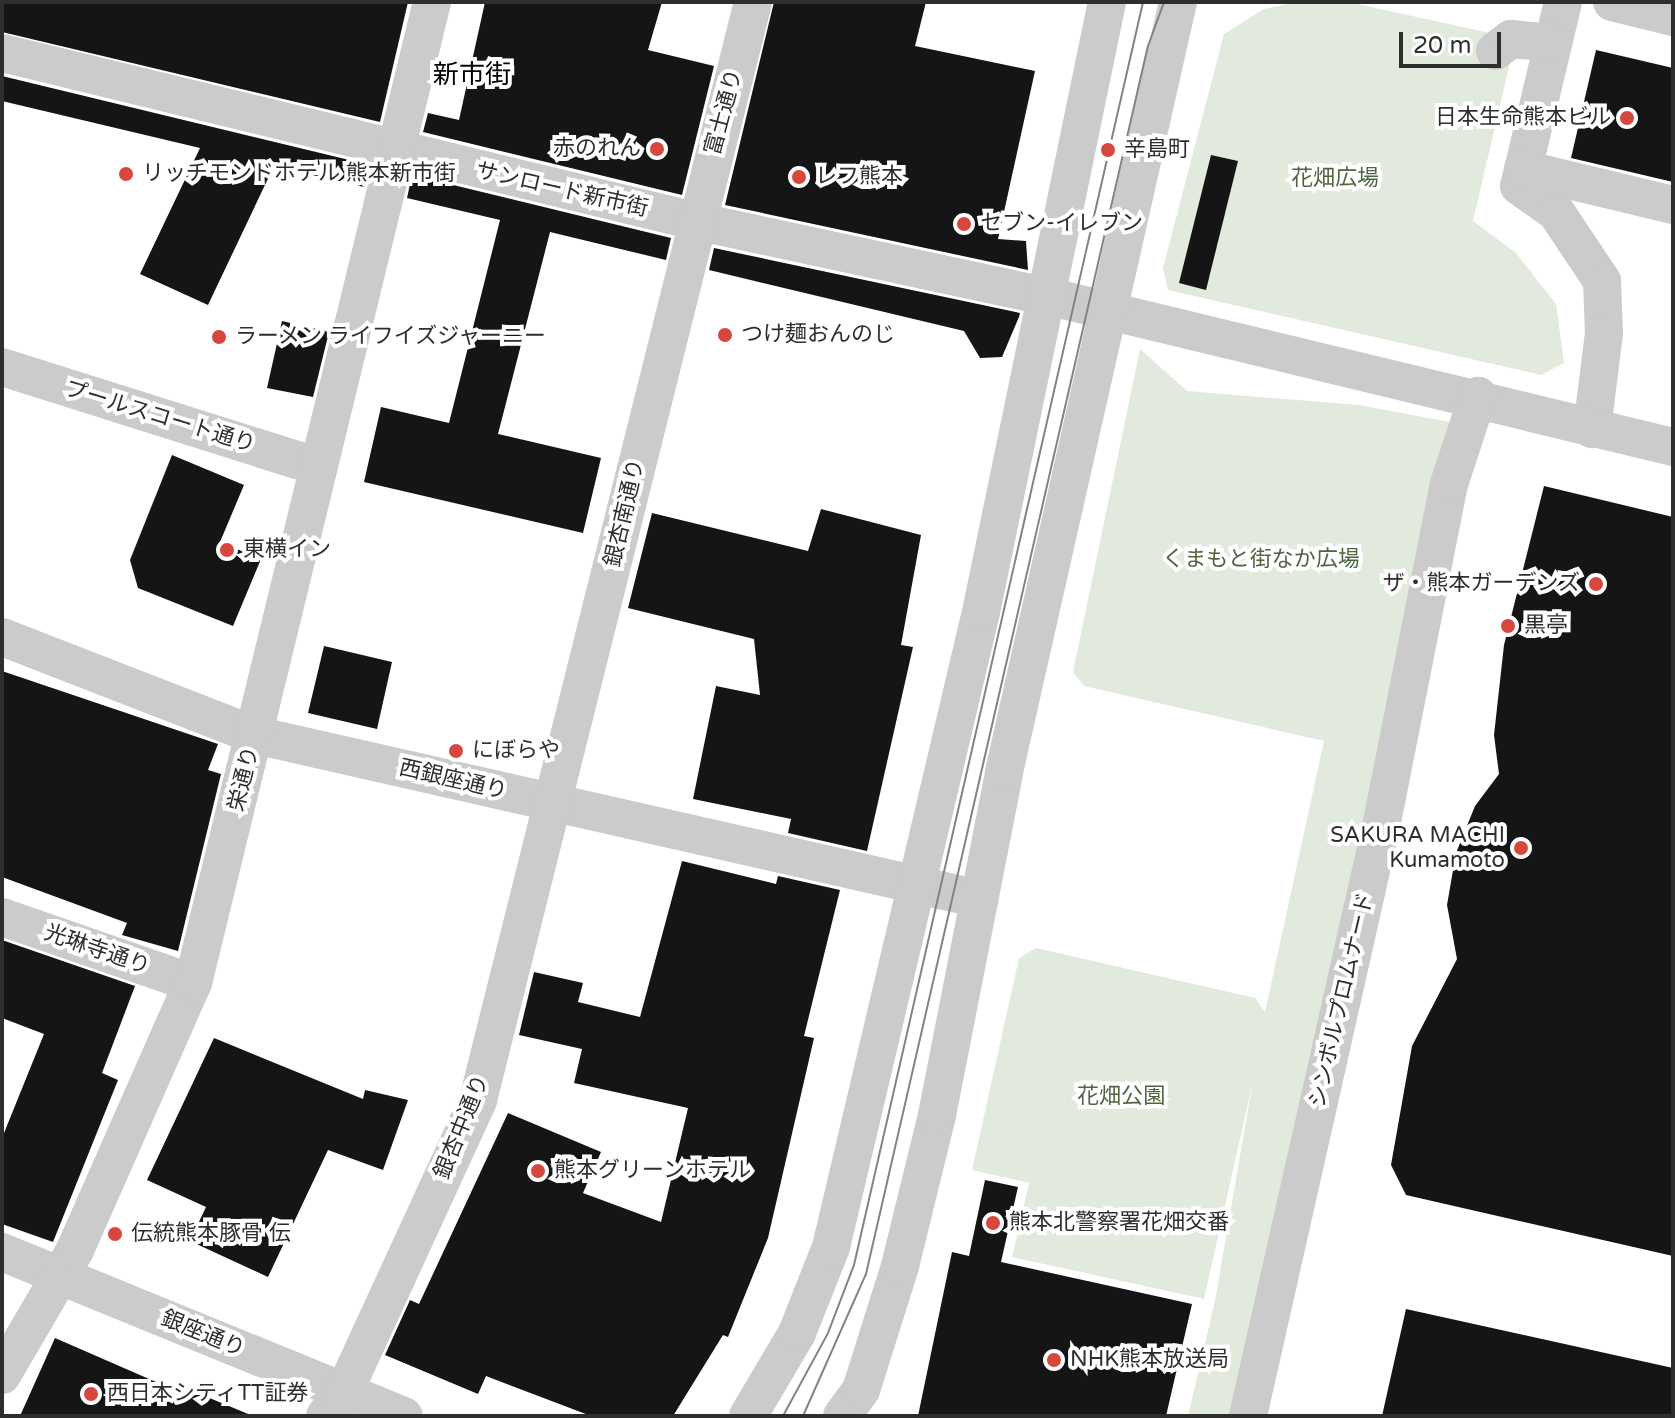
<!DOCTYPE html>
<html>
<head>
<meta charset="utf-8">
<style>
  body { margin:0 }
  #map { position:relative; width:1675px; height:1418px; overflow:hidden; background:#fff; font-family:"Varela Round","Noto Sans JP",sans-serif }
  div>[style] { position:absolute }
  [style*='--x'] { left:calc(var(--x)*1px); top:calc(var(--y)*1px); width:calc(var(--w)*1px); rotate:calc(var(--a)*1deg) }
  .green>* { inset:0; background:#e2eadd }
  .building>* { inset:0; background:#151515 }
  .minor>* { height:38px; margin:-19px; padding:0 19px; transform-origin:19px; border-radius:19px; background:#cbcbcb }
  .tram>* { height:2px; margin:-1px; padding:0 1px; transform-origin:1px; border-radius:1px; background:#838383 }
  .dots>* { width:22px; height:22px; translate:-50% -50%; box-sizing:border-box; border:4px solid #fff; border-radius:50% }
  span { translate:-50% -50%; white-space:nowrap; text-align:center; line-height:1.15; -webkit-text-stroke:8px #fff; paint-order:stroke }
  .street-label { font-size:22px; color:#2e2e2e }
  .poi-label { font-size:22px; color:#2e2e2e }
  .right { translate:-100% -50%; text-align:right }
  .left { translate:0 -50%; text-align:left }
  .park-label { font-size:22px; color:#4c663f }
  .quarter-label { font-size:26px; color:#000 }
  .frame { position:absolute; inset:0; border:4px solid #2e2e2e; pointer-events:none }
  .scale { position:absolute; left:1399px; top:32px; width:102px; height:36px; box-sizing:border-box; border:4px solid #2e2e2e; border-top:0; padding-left:10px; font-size:24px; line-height:28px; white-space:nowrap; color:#2e2e2e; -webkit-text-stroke:6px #fff; paint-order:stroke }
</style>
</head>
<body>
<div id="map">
  <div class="green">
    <div style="clip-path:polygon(1297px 2px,1348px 2px,1504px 36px,1513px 50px,1473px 221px,1516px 253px,1556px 304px,1564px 363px,1541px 375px,1168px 290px,1163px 268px,1224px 34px,1264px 9px)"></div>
    <div style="clip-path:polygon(1140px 349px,1187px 391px,1359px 405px,1450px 422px,1248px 1416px,1188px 1416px,1215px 1301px,1252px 1086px,1204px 1299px,1012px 1257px,1029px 1183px,972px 1170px,1019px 958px,1036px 948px,1255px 998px,1265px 1012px,1324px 741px,1084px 686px,1073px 672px)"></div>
  </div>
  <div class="building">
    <div style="clip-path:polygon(2px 2px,408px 2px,380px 122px,2px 32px)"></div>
    <div style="clip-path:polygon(485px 2px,662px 2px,648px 50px,714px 66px,682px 195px,423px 132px,428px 113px,459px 120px)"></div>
    <div style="clip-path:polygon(774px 2px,926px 2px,915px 46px,1035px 71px,998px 239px,1026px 241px,1028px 270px,725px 205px)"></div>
    <div style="clip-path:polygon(1596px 50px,1673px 68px,1673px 182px,1571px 158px)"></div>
    <div style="clip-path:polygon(2px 76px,370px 165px,364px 187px,274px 166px,208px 305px,140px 274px,200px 148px,2px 101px)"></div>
    <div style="clip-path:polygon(1211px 155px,1238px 161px,1206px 290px,1179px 283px)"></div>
    <div style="clip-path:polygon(412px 175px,671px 238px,666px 260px,550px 232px,498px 434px,601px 458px,583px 533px,364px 482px,381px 407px,449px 423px,500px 220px,407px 198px)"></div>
    <div style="clip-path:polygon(714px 248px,1020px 313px,1019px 317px,1002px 357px,980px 358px,964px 331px,709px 270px)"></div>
    <div style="clip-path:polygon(282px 321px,329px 332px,313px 397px,267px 388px)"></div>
    <div style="clip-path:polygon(172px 455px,244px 485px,220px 542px,261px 559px,233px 626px,138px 588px,130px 560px)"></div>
    <div style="clip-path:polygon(1544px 486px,1673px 517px,1673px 1256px,1406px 1195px,1391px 1165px,1412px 1046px,1457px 959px,1447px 905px,1456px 853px,1475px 806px,1499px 774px,1494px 735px,1504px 645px)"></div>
    <div style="clip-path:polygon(821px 509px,921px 535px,901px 645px,913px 647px,867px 851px,788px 833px,791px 819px,693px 799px,716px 686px,760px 695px,754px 639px,628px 608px,652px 513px,808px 551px)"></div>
    <div style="clip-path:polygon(324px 646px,392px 662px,377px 729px,308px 713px)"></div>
    <div style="clip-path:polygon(2px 671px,218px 744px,208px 770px,221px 774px,178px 951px,122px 935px,127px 923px,2px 877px)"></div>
    <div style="clip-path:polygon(682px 861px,776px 884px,778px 876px,840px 890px,804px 1036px,814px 1038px,768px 1238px,728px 1337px,723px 1335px,673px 1416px,591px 1416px,486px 1376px,478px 1394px,385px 1355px,410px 1300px,419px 1304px,508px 1113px,601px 1152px,583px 1193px,661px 1222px,688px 1108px,574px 1083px,582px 1049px,519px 1035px,534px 972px,583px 983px,578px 1002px,640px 1017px)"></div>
    <div style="clip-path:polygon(2px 940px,135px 986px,102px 1073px,118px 1080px,53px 1242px,2px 1224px,2px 1138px,44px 1034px,2px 1018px)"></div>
    <div style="clip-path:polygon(214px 1038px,363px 1099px,365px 1090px,408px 1100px,383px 1170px,328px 1150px,268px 1277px,190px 1241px,206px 1207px,147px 1180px)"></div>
    <div style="clip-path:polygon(985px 1180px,1018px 1187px,1001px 1262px,1192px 1304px,1166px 1416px,918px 1416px,952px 1252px,969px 1256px)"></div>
    <div style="clip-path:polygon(1406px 1309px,1673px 1368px,1673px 1416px,1382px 1416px)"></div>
    <div style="clip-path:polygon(55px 1338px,179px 1392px,183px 1387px,253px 1416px,20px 1416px)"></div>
  </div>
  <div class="minor">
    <div style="--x:1563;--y:2;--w:189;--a:103.4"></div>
    <div style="--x:1519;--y:186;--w:45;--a:35.1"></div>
    <div style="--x:1556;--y:212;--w:83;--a:56.3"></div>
    <div style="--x:1602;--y:281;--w:52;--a:87.8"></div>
    <div style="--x:1604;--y:333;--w:97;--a:97.1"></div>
    <div style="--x:1612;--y:2;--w:63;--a:13.8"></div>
    <div style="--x:1495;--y:51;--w:20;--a:-37"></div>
    <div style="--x:1511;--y:39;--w:42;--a:5.4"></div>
    <div style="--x:2;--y:53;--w:713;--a:13.63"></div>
    <div style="--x:695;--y:221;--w:343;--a:12.1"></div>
    <div style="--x:1523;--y:169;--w:154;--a:13.5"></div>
    <div style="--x:1051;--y:297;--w:640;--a:13.56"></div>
    <div style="--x:2;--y:367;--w:332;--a:17.5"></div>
    <div style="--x:2;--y:637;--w:271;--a:21.2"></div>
    <div style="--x:255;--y:735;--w:743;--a:12.75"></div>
    <div style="--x:2;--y:917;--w:202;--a:19.1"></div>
    <div style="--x:2;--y:1252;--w:434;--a:22.2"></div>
    <div style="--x:2;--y:1375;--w:145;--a:-59.7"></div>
    <div style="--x:75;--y:1250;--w:292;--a:-66.2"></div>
    <div style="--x:193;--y:983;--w:1010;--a:-76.31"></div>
    <div style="--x:325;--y:1416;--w:31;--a:-52"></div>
    <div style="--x:344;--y:1392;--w:321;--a:-65.3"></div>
    <div style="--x:478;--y:1100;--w:1132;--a:-75.94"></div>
    <div style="--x:748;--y:1416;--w:96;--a:-59.4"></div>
    <div style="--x:797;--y:1333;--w:92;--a:-68.4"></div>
    <div style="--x:831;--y:1247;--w:652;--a:-76.71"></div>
    <div style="--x:981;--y:612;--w:623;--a:-78.33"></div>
    <div style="--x:842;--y:1416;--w:32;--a:-54"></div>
    <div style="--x:861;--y:1390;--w:130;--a:-72.5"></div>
    <div style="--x:900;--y:1266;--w:155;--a:-76.2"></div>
    <div style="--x:937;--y:1115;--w:349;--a:-78.9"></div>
    <div style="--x:1004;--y:772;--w:789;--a:-77.27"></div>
    <div style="--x:1248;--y:1416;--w:609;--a:-77.29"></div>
    <div style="--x:1382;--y:822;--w:345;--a:-78.8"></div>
    <div style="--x:1449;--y:484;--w:93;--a:-71.8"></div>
  </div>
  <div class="tram">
    <div style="--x:783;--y:1416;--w:94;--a:-61.5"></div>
    <div style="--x:828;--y:1333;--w:73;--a:-69.1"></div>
    <div style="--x:854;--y:1265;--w:1296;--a:-77.11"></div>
    <div style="--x:803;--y:1416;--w:155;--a:-66.1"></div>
    <div style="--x:866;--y:1274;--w:1260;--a:-77.07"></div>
    <div style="--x:1148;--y:46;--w:47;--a:-70"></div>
  </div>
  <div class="dots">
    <div style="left:1627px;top:118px;background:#d7473e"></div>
    <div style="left:657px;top:149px;background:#d7473e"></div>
    <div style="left:1108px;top:150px;background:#d7473e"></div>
    <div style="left:126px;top:174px;background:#d7473e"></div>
    <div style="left:799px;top:177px;background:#d7473e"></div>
    <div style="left:964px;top:224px;background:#d7473e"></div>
    <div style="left:725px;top:335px;background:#d7473e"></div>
    <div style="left:219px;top:337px;background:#d7473e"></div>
    <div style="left:227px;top:550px;background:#d7473e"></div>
    <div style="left:1596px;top:584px;background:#d7473e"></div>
    <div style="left:1508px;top:626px;background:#d7473e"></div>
    <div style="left:456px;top:751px;background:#d7473e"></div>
    <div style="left:1521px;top:848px;background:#d7473e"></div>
    <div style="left:538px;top:1171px;background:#d7473e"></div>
    <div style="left:993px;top:1223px;background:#d7473e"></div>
    <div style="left:115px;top:1234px;background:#d7473e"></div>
    <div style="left:1054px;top:1360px;background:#d7473e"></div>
    <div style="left:91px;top:1394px;background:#d7473e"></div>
  </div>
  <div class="street-label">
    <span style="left:724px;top:112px;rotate:-75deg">富士通り</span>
    <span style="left:562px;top:190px;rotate:13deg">サンロード新市街</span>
    <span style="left:160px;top:417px;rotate:17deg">プールスコート通り</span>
    <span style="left:625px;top:513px;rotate:-77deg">銀杏南通り</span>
    <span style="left:244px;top:779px;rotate:-76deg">栄通り</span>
    <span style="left:453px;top:780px;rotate:13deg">西銀座通り</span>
    <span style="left:97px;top:950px;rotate:19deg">光琳寺通り</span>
    <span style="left:1342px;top:1000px;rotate:-77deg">シンボルプロムナード</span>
    <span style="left:462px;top:1127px;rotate:-68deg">銀杏中通り</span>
    <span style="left:203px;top:1334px;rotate:22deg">銀座通り</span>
  </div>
  <div class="poi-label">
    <span class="right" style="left:1611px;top:118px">日本生命熊本ビル</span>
    <span class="right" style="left:641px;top:149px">赤のれん</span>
    <span class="left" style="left:1124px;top:150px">辛島町</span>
    <span class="left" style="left:142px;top:174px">リッチモンドホテル 熊本新市街</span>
    <span class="left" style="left:815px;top:177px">レフ熊本</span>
    <span class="left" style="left:980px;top:224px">セブン-イレブン</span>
    <span class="left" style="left:741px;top:335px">つけ麺おんのじ</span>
    <span class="left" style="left:235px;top:337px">ラーメン ライフイズジャーニー</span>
    <span class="left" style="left:243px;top:550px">東横イン</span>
    <span class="right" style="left:1580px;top:584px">ザ・熊本ガーデンズ</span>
    <span class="left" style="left:1524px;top:626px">黒亭</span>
    <span class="left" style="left:472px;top:751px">にぼらや</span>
    <span class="right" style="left:1505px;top:848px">SAKURA MACHI<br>Kumamoto</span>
    <span class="left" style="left:554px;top:1171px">熊本グリーンホテル</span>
    <span class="left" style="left:1009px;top:1223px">熊本北警察署花畑交番</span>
    <span class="left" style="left:131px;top:1234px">伝統熊本豚骨 伝</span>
    <span class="left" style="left:1070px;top:1360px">NHK熊本放送局</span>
    <span class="left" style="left:107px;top:1394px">西日本シティTT証券</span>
  </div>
  <div class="park-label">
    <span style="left:1335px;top:179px">花畑広場</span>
    <span style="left:1261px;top:560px">くまもと街なか広場</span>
    <span style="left:1121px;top:1097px">花畑公園</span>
  </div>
  <div class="quarter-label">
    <span style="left:472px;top:75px">新市街</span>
  </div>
  <div class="frame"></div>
  <div class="scale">20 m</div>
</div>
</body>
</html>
